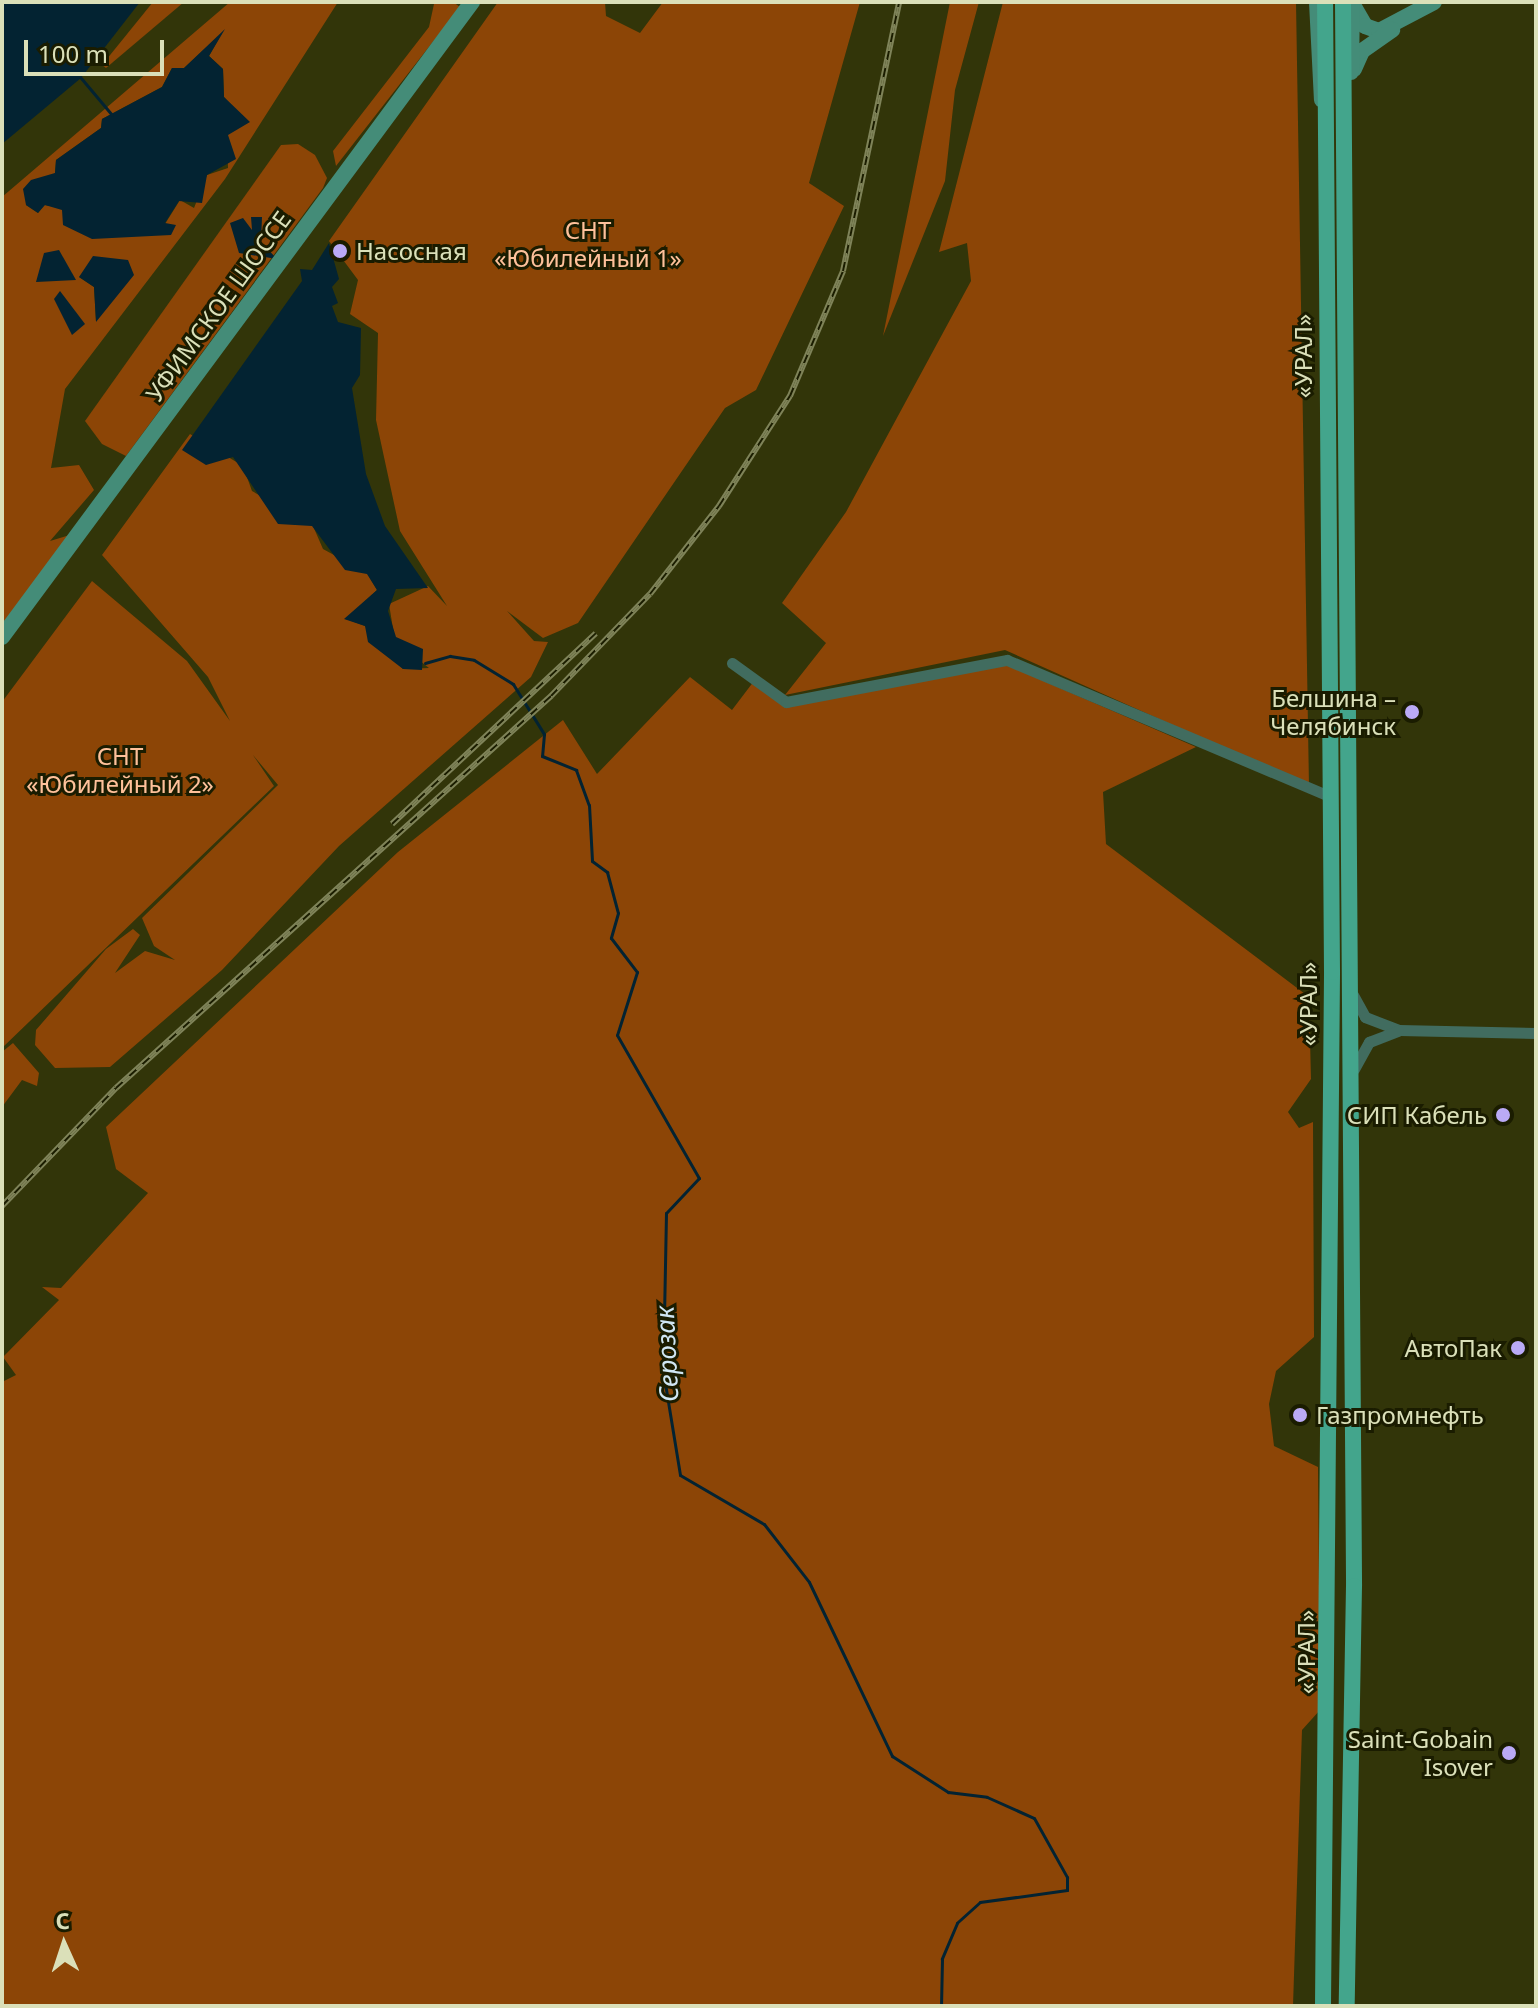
<!DOCTYPE html>
<html>
<head>
<meta charset="utf-8">
<style>
  body { margin:0 }
  #map { position:relative; width:1538px; height:2008px; overflow:hidden; background:#323509; font-family:"Noto Sans",sans-serif }
  div>[style] { position:absolute }
  [style*='--x'] { left:calc(var(--x)*1px); top:calc(var(--y)*1px); width:calc(var(--w)*1px); rotate:calc(var(--a)*1deg) }
  .green>* { inset:0; background:#8c4506 }
  .water>* { inset:0; background:#032332 }
  .stream>* { height:3px; margin:-1.5px; padding:0 1.5px; transform-origin:1.5px; border-radius:1.5px; background:#032332 }
  .street>* { height:11px; margin:-5.5px; padding:0 5.5px; transform-origin:5.5px; border-radius:5.5px; background:#416c5f }
  .secondary>* { height:16px; margin:-8px; padding:0 8px; transform-origin:8px; border-radius:8px; background:#448c78 }
  .primary>* { height:16px; margin:-8px; padding:0 8px; transform-origin:8px; border-radius:8px; background:#43a58c }
  .rail>* { height:6px; margin-top:-3px; transform-origin:0; background:repeating-linear-gradient(90deg,#1a1c00 0 9px,#7f8359 0 18px); box-sizing:border-box; border-block:2px solid #7f8359 }
  .dots>* { width:22px; height:22px; translate:-50% -50%; box-sizing:border-box; border:4px solid #1a1c00; border-radius:50% }
  span { translate:-50% -50%; white-space:nowrap; text-align:center; line-height:1.15; -webkit-text-stroke:6px #1a1c00; paint-order:stroke }
  .park-label { font-size:24px; color:#ffc19a }
  .poi-label { font-size:24px; color:#dbe0b9 }
  .left { translate:0 -50%; text-align:left }
  .right { translate:-100% -50%; text-align:right }
  .street-label { font-size:24px; color:#dbe0b9 }
  .water-label { font-size:26px; color:#d0e6f3; font-style:italic }
  .frame { position:absolute; inset:0; border:4px solid #dbe0b9; pointer-events:none }
  .north { position:absolute; left:24px; top:1904px; width:80px; height:80px; -webkit-text-stroke:6px #1a1c00; paint-order:stroke; rotate:357deg; font-size:22px; font-weight:700; line-height:32px; text-align:center; color:#dbe0b9 }
  .north::after { content:''; display:block; margin:auto; width:28px; height:36px; background:#dbe0b9; clip-path:polygon(50% 0,100% 100%,50% 72%,0 100%) }
  .scale { position:absolute; left:24px; top:40px; width:140px; height:36px; box-sizing:border-box; border:4px solid #dbe0b9; border-top:0; padding-left:10px; font-size:24px; line-height:28px; white-space:nowrap; color:#dbe0b9; -webkit-text-stroke:6px #1a1c00; paint-order:stroke }
</style>
</head>
<body>
<div id="map">
  <div class="green">
    <div style="clip-path:polygon(153px 2px,184px 2px,106px 68px,102px 65px)"></div>
    <div style="clip-path:polygon(evenodd,230px 2px,338px 2px,225px 179px,65px 389px,51px 468px,79px 465px,94px 490px,50px 541px,73px 534px,2px 626px,2px 197px,230px 2px,222px 33px,209px 56px,223px 69px,224px 97px,238px 114px,227px 135px,228px 168px,207px 175px,194px 208px,180px 200px,165px 224px,44px 205px,38px 213px,26px 205px,55px 173px,56px 160px,101px 128px,102px 119px,162px 87px,172px 68px,184px 68px,222px 33px,230px 2px,110px 263px,123px 285px,96px 321px,94px 287px,79px 277px,110px 263px)"></div>
    <div style="clip-path:polygon(453px 2px,460px 7px,336px 166px,333px 151px,429px 27px,434px 4px)"></div>
    <div style="clip-path:polygon(498px 2px,605px 2px,606px 16px,640px 33px,663px 2px,860px 2px,809px 183px,844px 206px,756px 390px,725px 408px,578px 623px,543px 638px,507px 611px,534px 641px,548px 642px,531px 677px,339px 846px,222px 970px,110px 1067px,55px 1068px,35px 1045px,36px 1030px,106px 949px,133px 929px,140px 935px,115px 973px,145px 951px,175px 960px,154px 946px,142px 918px,278px 785px,253px 755px,274px 786px,2px 1048px,2px 702px,92px 581px,187px 661px,230px 721px,208px 677px,102px 555px,190px 434px,243px 466px,252px 491px,313px 526px,323px 549px,367px 573px,377px 590px,346px 619px,365px 626px,403px 669px,429px 668px,395px 641px,389px 604px,428px 586px,447px 606px,400px 531px,376px 420px,378px 333px,350px 314px,358px 280px,329px 241px)"></div>
    <div style="clip-path:polygon(950px 2px,979px 2px,955px 90px,945px 181px,883px 336px)"></div>
    <div style="clip-path:polygon(1003px 2px,1296px 2px,1309px 786px,1005px 650px,785px 695px,826px 643px,782px 603px,846px 512px,971px 281px,967px 243px,939px 252px)"></div>
    <div style="clip-path:polygon(298px 144px,315px 155px,327px 178px,323px 188px,126px 456px,102px 444px,85px 421px,281px 145px)"></div>
    <div style="clip-path:polygon(1002px 663px,1196px 747px,1103px 792px,1106px 844px,1309px 997px,1311px 1079px,1288px 1112px,1299px 1128px,1313px 1122px,1314px 1337px,1276px 1371px,1269px 1404px,1274px 1446px,1318px 1467px,1320px 1710px,1302px 1730px,1293px 2006px,2px 2006px,2px 1382px,16px 1375px,3px 1357px,59px 1300px,42px 1287px,61px 1288px,148px 1193px,116px 1169px,106px 1127px,398px 852px,563px 720px,597px 774px,690px 677px,732px 710px,754px 681px,780px 699px)"></div>
    <div style="clip-path:polygon(13px 1043px,39px 1073px,37px 1086px,22px 1080px,2px 1107px,2px 1052px)"></div>
  </div>
  <div class="water">
    <div style="clip-path:polygon(2px 2px,140px 2px,81px 78px,2px 144px)"></div>
    <div style="clip-path:polygon(225px 29px,209px 56px,223px 69px,224px 97px,250px 122px,228px 135px,236px 159px,207px 175px,202px 203px,179px 201px,165px 223px,176px 225px,171px 235px,92px 239px,63px 225px,62px 210px,45px 205px,38px 213px,26px 205px,23px 189px,31px 180px,55px 173px,56px 160px,101px 128px,102px 119px,162px 87px,172px 68px,184px 68px)"></div>
    <div style="clip-path:polygon(251px 217px,262px 217px,261px 242px,277px 259px,239px 253px,230px 223px,243px 218px,252px 230px)"></div>
    <div style="clip-path:polygon(329px 243px,339px 279px,332px 287px,338px 303px,332px 306px,338px 322px,361px 328px,360px 375px,352px 388px,366px 474px,385px 526px,428px 588px,396px 589px,388px 611px,396px 637px,423px 649px,422px 670px,403px 669px,368px 642px,365px 626px,344px 619px,377px 590px,367px 574px,345px 570px,312px 526px,278px 524px,233px 457px,206px 465px,182px 450px,302px 281px,300px 269px,312px 270px)"></div>
    <div style="clip-path:polygon(59px 250px,76px 280px,36px 282px,44px 253px)"></div>
    <div style="clip-path:polygon(93px 256px,128px 260px,134px 275px,96px 322px,94px 287px,79px 277px)"></div>
    <div style="clip-path:polygon(60px 291px,85px 324px,72px 335px,54px 299px)"></div>
  </div>
  <div class="stream">
    <div style="--x:81;--y:78;--w:48;--a:50"></div>
    <div style="--x:425;--y:663;--w:26;--a:-16"></div>
    <div style="--x:450;--y:656;--w:24;--a:9"></div>
    <div style="--x:474;--y:660;--w:46;--a:31.6"></div>
    <div style="--x:513;--y:684;--w:59;--a:58.2"></div>
    <div style="--x:544;--y:734;--w:22;--a:95"></div>
    <div style="--x:542;--y:756;--w:37;--a:22"></div>
    <div style="--x:576;--y:770;--w:37;--a:70"></div>
    <div style="--x:589;--y:805;--w:56;--a:86.9"></div>
    <div style="--x:592;--y:861;--w:19;--a:36"></div>
    <div style="--x:607;--y:872;--w:42;--a:75"></div>
    <div style="--x:618;--y:913;--w:26;--a:106"></div>
    <div style="--x:611;--y:938;--w:43;--a:52.6"></div>
    <div style="--x:637;--y:972;--w:66;--a:107.6"></div>
    <div style="--x:617;--y:1035;--w:165;--a:60.2"></div>
    <div style="--x:699;--y:1178;--w:48;--a:133.3"></div>
    <div style="--x:666;--y:1213;--w:158;--a:91.1"></div>
    <div style="--x:663;--y:1371;--w:105;--a:80.7"></div>
    <div style="--x:680;--y:1475;--w:97;--a:30.3"></div>
    <div style="--x:764;--y:1524;--w:73;--a:52.2"></div>
    <div style="--x:809;--y:1582;--w:193;--a:64.5"></div>
    <div style="--x:892;--y:1756;--w:67;--a:32.7"></div>
    <div style="--x:948;--y:1792;--w:39;--a:7"></div>
    <div style="--x:987;--y:1797;--w:51;--a:24.1"></div>
    <div style="--x:1034;--y:1818;--w:68;--a:60.8"></div>
    <div style="--x:1067;--y:1877;--w:13;--a:90"></div>
    <div style="--x:1067;--y:1890;--w:88;--a:172.1"></div>
    <div style="--x:980;--y:1902;--w:31;--a:138"></div>
    <div style="--x:957;--y:1923;--w:39;--a:113"></div>
    <div style="--x:942;--y:1959;--w:47;--a:91.2"></div>
  </div>
  <div class="street">
    <div style="--x:732;--y:663;--w:67;--a:35.8"></div>
    <div style="--x:786;--y:702;--w:225;--a:-10.8"></div>
    <div style="--x:1007;--y:660;--w:352;--a:22.9"></div>
    <div style="--x:1353;--y:995;--w:25;--a:61"></div>
    <div style="--x:1365;--y:1017;--w:36;--a:21"></div>
    <div style="--x:1399;--y:1030;--w:137;--a:1.3"></div>
    <div style="--x:1354;--y:1069;--w:31;--a:-61"></div>
    <div style="--x:1369;--y:1042;--w:31;--a:-21"></div>
  </div>
  <div class="secondary">
    <div style="--x:1317;--y:2;--w:98;--a:87.1"></div>
    <div style="--x:1353;--y:5;--w:24;--a:60"></div>
    <div style="--x:1365;--y:26;--w:15;--a:20"></div>
    <div style="--x:1379;--y:31;--w:62;--a:-27.8"></div>
    <div style="--x:1354;--y:69;--w:20;--a:-66"></div>
    <div style="--x:1362;--y:51;--w:37;--a:-35"></div>
    <div style="--x:1351;--y:72;--w:70;--a:-89.2"></div>
    <div style="--x:2;--y:637;--w:790;--a:-53.49"></div>
  </div>
  <div class="primary">
    <div style="--x:1343;--y:2;--w:1584;--a:89.6"></div>
    <div style="--x:1354;--y:1586;--w:420;--a:91"></div>
    <div style="--x:1323;--y:2006;--w:1034;--a:-89.5"></div>
    <div style="--x:1332;--y:972;--w:970;--a:-90.41"></div>
  </div>
  <div class="rail">
    <div style="--x:392;--y:824;--w:279;--a:-43.1"></div>
    <div style="--x:2;--y:1206;--w:164;--a:-46"></div>
    <div style="--x:116;--y:1088;--w:586;--a:-42.02"></div>
    <div style="--x:551;--y:696;--w:142;--a:-45.9"></div>
    <div style="--x:650;--y:594;--w:112;--a:-51.9"></div>
    <div style="--x:719;--y:506;--w:131;--a:-57.2"></div>
    <div style="--x:790;--y:396;--w:136;--a:-67"></div>
    <div style="--x:843;--y:271;--w:275;--a:-78.2"></div>
  </div>
  <div class="dots">
    <div style="left:340px;top:251px;background:#baaaf6"></div>
    <div style="left:1412px;top:712px;background:#baaaf6"></div>
    <div style="left:1503px;top:1115px;background:#baaaf6"></div>
    <div style="left:1518px;top:1348px;background:#baaaf6"></div>
    <div style="left:1300px;top:1415px;background:#baaaf6"></div>
    <div style="left:1509px;top:1753px;background:#baaaf6"></div>
  </div>
  <div class="park-label">
    <span style="left:588px;top:244px">СНТ<br>«Юбилейный 1»</span>
    <span style="left:120px;top:770px">СНТ<br>«Юбилейный 2»</span>
  </div>
  <div class="poi-label">
    <span class="left" style="left:356px;top:251px">Насосная</span>
    <span class="right" style="left:1396px;top:712px">Белшина –<br>Челябинск</span>
    <span class="right" style="left:1487px;top:1115px">СИП Кабель</span>
    <span class="right" style="left:1502px;top:1348px">АвтоПак</span>
    <span class="left" style="left:1316px;top:1415px">Газпромнефть</span>
    <span class="right" style="left:1493px;top:1753px">Saint-Gobain<br>Isover</span>
  </div>
  <div class="street-label">
    <span style="left:218px;top:306px;rotate:-54deg">УФИМСКОЕ ШОССЕ</span>
    <span style="left:1303px;top:356px;rotate:-90deg">«УРАЛ»</span>
    <span style="left:1308px;top:1004px;rotate:-90deg">«УРАЛ»</span>
    <span style="left:1306px;top:1652px;rotate:-90deg">«УРАЛ»</span>
  </div>
  <div class="water-label">
    <span style="left:667px;top:1354px;rotate:-93deg">Серозак</span>
  </div>
  <div class="frame"></div>
  <div class="north">С</div>
  <div class="scale">100 m</div>
</div>
</body>
</html>
